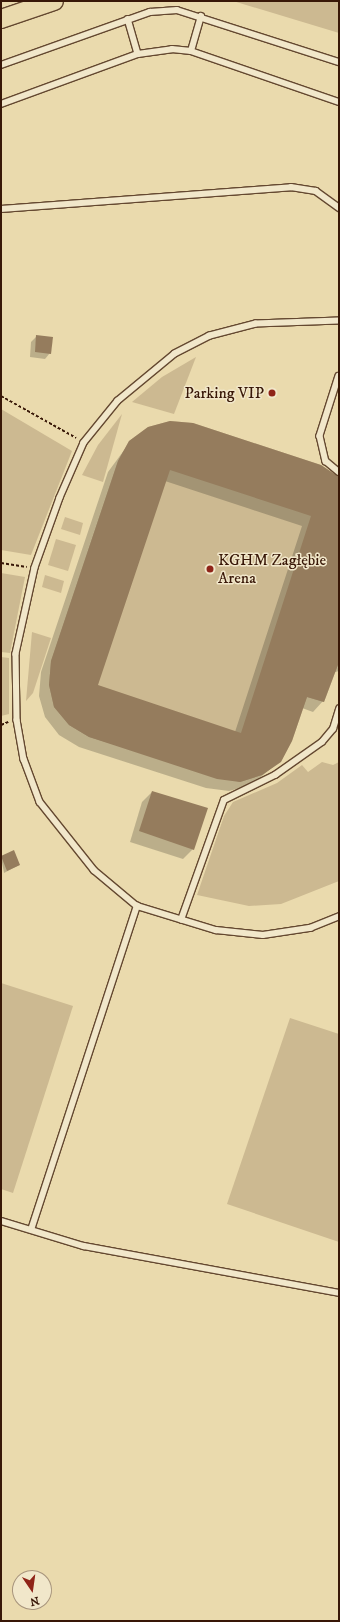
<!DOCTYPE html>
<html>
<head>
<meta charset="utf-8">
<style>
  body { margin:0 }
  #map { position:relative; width:340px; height:1622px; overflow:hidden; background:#eadaad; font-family:"IM FELL DW Pica",serif }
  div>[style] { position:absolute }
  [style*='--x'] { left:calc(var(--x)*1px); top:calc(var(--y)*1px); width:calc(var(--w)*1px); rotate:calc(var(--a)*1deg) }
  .green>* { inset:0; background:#ccb991 }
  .shadow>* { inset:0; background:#0003 }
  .building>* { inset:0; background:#957c5d }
  .path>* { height:2px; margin-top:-1px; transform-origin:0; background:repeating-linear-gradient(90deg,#381707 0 3px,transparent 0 5px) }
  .roads { filter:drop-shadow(1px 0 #644830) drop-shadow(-1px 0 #644830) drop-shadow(0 1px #644830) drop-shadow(0 -1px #644830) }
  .service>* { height:5.5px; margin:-2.75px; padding:0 2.75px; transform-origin:2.75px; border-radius:2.75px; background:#f1e7ca }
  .primary>* { height:18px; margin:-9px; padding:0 9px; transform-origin:9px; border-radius:9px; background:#eadaad }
  .dots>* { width:11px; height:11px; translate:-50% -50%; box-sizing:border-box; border:2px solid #f1e7ca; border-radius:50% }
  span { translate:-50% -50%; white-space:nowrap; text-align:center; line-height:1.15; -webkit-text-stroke:3px #f1e7ca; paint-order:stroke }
  .poi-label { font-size:16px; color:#381707 }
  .right { translate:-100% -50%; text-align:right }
  .left { translate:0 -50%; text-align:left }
  .frame { position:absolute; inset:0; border:2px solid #381707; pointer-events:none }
  .north { position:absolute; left:12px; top:1570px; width:40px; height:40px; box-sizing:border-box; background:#f1e7ca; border:1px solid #a7947c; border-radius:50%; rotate:167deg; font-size:11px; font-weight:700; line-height:16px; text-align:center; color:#381707 }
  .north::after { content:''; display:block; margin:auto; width:14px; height:18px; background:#8f2418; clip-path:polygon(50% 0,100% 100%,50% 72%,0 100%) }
</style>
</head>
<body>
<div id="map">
  <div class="green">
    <div style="clip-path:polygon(233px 1px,339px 1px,339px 33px)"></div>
    <div style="clip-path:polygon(196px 357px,174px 414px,132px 402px,162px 377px)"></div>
    <div style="clip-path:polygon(1px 409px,72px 451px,31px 555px,1px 550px)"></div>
    <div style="clip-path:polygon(122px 414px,103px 482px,82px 475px,98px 445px)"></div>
    <div style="clip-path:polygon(170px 421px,193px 423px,321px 465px,339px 477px,339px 662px,324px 702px,307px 697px,292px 741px,281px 761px,262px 775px,240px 782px,89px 737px,69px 725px,54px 707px,49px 685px,51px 661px,118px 461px,129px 441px,148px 427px)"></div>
    <div style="clip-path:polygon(65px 517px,83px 523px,80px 535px,61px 529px)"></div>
    <div style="clip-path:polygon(56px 539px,76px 545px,68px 571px,48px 565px)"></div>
    <div style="clip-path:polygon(1px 573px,25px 577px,10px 653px,1px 652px)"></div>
    <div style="clip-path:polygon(45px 575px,64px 581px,61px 593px,42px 587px)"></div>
    <div style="clip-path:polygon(32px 632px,51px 638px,33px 693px,26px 701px)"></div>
    <div style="clip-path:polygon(1px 657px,9px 658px,9px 714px,1px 716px)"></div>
    <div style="clip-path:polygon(322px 762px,333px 765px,339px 762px,339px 881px,281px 904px,249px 906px,197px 895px,224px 816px,233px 802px,277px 783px,302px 765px,308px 772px)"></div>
    <div style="clip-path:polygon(1px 983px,73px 1006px,13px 1193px,1px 1189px)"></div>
    <div style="clip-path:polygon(290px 1018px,339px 1034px,339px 1242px,227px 1204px)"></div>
  </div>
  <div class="shadow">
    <div style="clip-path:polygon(37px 336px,50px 353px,45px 359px,30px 357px,31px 342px)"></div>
    <div style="clip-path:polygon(evenodd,130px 442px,339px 478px,339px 671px,332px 673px,323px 701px,313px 712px,302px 708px,280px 761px,251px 785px,229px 791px,206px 788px,79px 747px,59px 735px,45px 717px,39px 696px,41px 672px,108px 472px,130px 442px,165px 481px,302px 526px,235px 732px,96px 686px,165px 481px)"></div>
    <div style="clip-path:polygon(152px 792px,193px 849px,183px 859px,130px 842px,142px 802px)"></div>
    <div style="clip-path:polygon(13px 852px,19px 865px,4px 873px,1px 857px)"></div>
  </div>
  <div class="building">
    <div style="clip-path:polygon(36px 335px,53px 337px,51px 354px,35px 352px)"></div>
    <div style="clip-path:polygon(evenodd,170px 421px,193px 423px,321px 465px,339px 477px,339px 662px,324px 702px,307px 697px,292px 741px,281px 762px,262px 775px,240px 782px,217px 779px,89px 737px,69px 725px,54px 707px,49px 685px,51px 661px,118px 461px,129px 441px,148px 427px,170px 421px,170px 470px,311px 516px,241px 733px,98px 685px,170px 470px)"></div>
    <div style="clip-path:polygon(152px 791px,208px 808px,194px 850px,139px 831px)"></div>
    <div style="clip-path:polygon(14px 850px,20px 865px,7px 871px,1px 856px)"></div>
  </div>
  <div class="path">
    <div style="--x:1;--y:396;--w:86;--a:29.2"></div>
    <div style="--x:1;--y:563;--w:26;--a:9"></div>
    <div style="--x:1;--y:725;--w:8;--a:-23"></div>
  </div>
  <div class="roads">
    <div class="service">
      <div style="--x:128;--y:19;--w:36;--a:74"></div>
      <div style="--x:191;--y:51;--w:36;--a:-74"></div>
      <div style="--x:1;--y:65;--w:158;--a:-19.6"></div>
      <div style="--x:150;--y:12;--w:27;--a:-4"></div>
      <div style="--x:177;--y:10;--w:170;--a:17.8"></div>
      <div style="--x:1;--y:104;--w:146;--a:-20.1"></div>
      <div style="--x:138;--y:54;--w:34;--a:-8"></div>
      <div style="--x:172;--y:49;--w:19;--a:6"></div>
      <div style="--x:191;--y:51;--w:157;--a:19"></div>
      <div style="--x:1;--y:209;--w:291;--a:-4.3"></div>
      <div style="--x:291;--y:187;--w:25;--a:9"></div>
      <div style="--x:316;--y:191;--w:29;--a:36"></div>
      <div style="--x:339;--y:321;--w:83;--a:177.9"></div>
      <div style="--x:256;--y:324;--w:48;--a:165.4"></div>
      <div style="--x:210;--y:336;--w:39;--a:153"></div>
      <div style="--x:175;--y:354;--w:74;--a:140.5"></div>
      <div style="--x:118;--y:401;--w:54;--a:129"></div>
      <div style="--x:84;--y:443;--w:60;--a:113.6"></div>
      <div style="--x:60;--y:498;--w:74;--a:109.7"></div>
      <div style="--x:35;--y:568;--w:88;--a:102.5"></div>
      <div style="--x:16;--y:654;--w:66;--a:89.1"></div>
      <div style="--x:17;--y:720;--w:40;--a:80"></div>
      <div style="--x:24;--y:759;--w:46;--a:69.6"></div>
      <div style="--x:40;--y:802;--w:87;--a:51.5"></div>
      <div style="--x:94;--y:870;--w:56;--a:39.9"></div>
      <div style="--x:137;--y:906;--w:83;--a:16.9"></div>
      <div style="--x:216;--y:930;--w:47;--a:6.1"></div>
      <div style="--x:263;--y:935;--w:48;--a:-8.5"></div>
      <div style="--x:310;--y:928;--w:31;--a:-22"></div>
      <div style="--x:339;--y:376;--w:63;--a:107.6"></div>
      <div style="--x:320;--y:436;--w:26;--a:77"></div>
      <div style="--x:326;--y:461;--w:17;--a:40"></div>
      <div style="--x:181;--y:920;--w:127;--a:-70.3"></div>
      <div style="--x:224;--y:800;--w:57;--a:-26.1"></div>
      <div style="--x:275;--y:775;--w:57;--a:-35.1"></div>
      <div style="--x:322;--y:742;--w:17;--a:-50"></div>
      <div style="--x:333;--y:729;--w:21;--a:-73"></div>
      <div style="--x:1;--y:1221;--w:87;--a:16.8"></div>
      <div style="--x:84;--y:1246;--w:259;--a:10.4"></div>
      <div style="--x:31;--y:1230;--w:341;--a:-71.9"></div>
    </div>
    <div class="primary">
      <div style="--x:1;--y:19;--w:56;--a:-18.8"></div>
    </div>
  </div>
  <div class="dots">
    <div style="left:272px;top:393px;background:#8f2418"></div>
    <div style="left:210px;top:569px;background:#8f2418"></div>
  </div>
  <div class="poi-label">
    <span class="right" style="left:264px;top:393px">Parking VIP</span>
    <span class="left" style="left:218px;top:569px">KGHM Zagłębie<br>Arena</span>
  </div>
  <div class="frame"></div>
  <div class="north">N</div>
</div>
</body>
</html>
